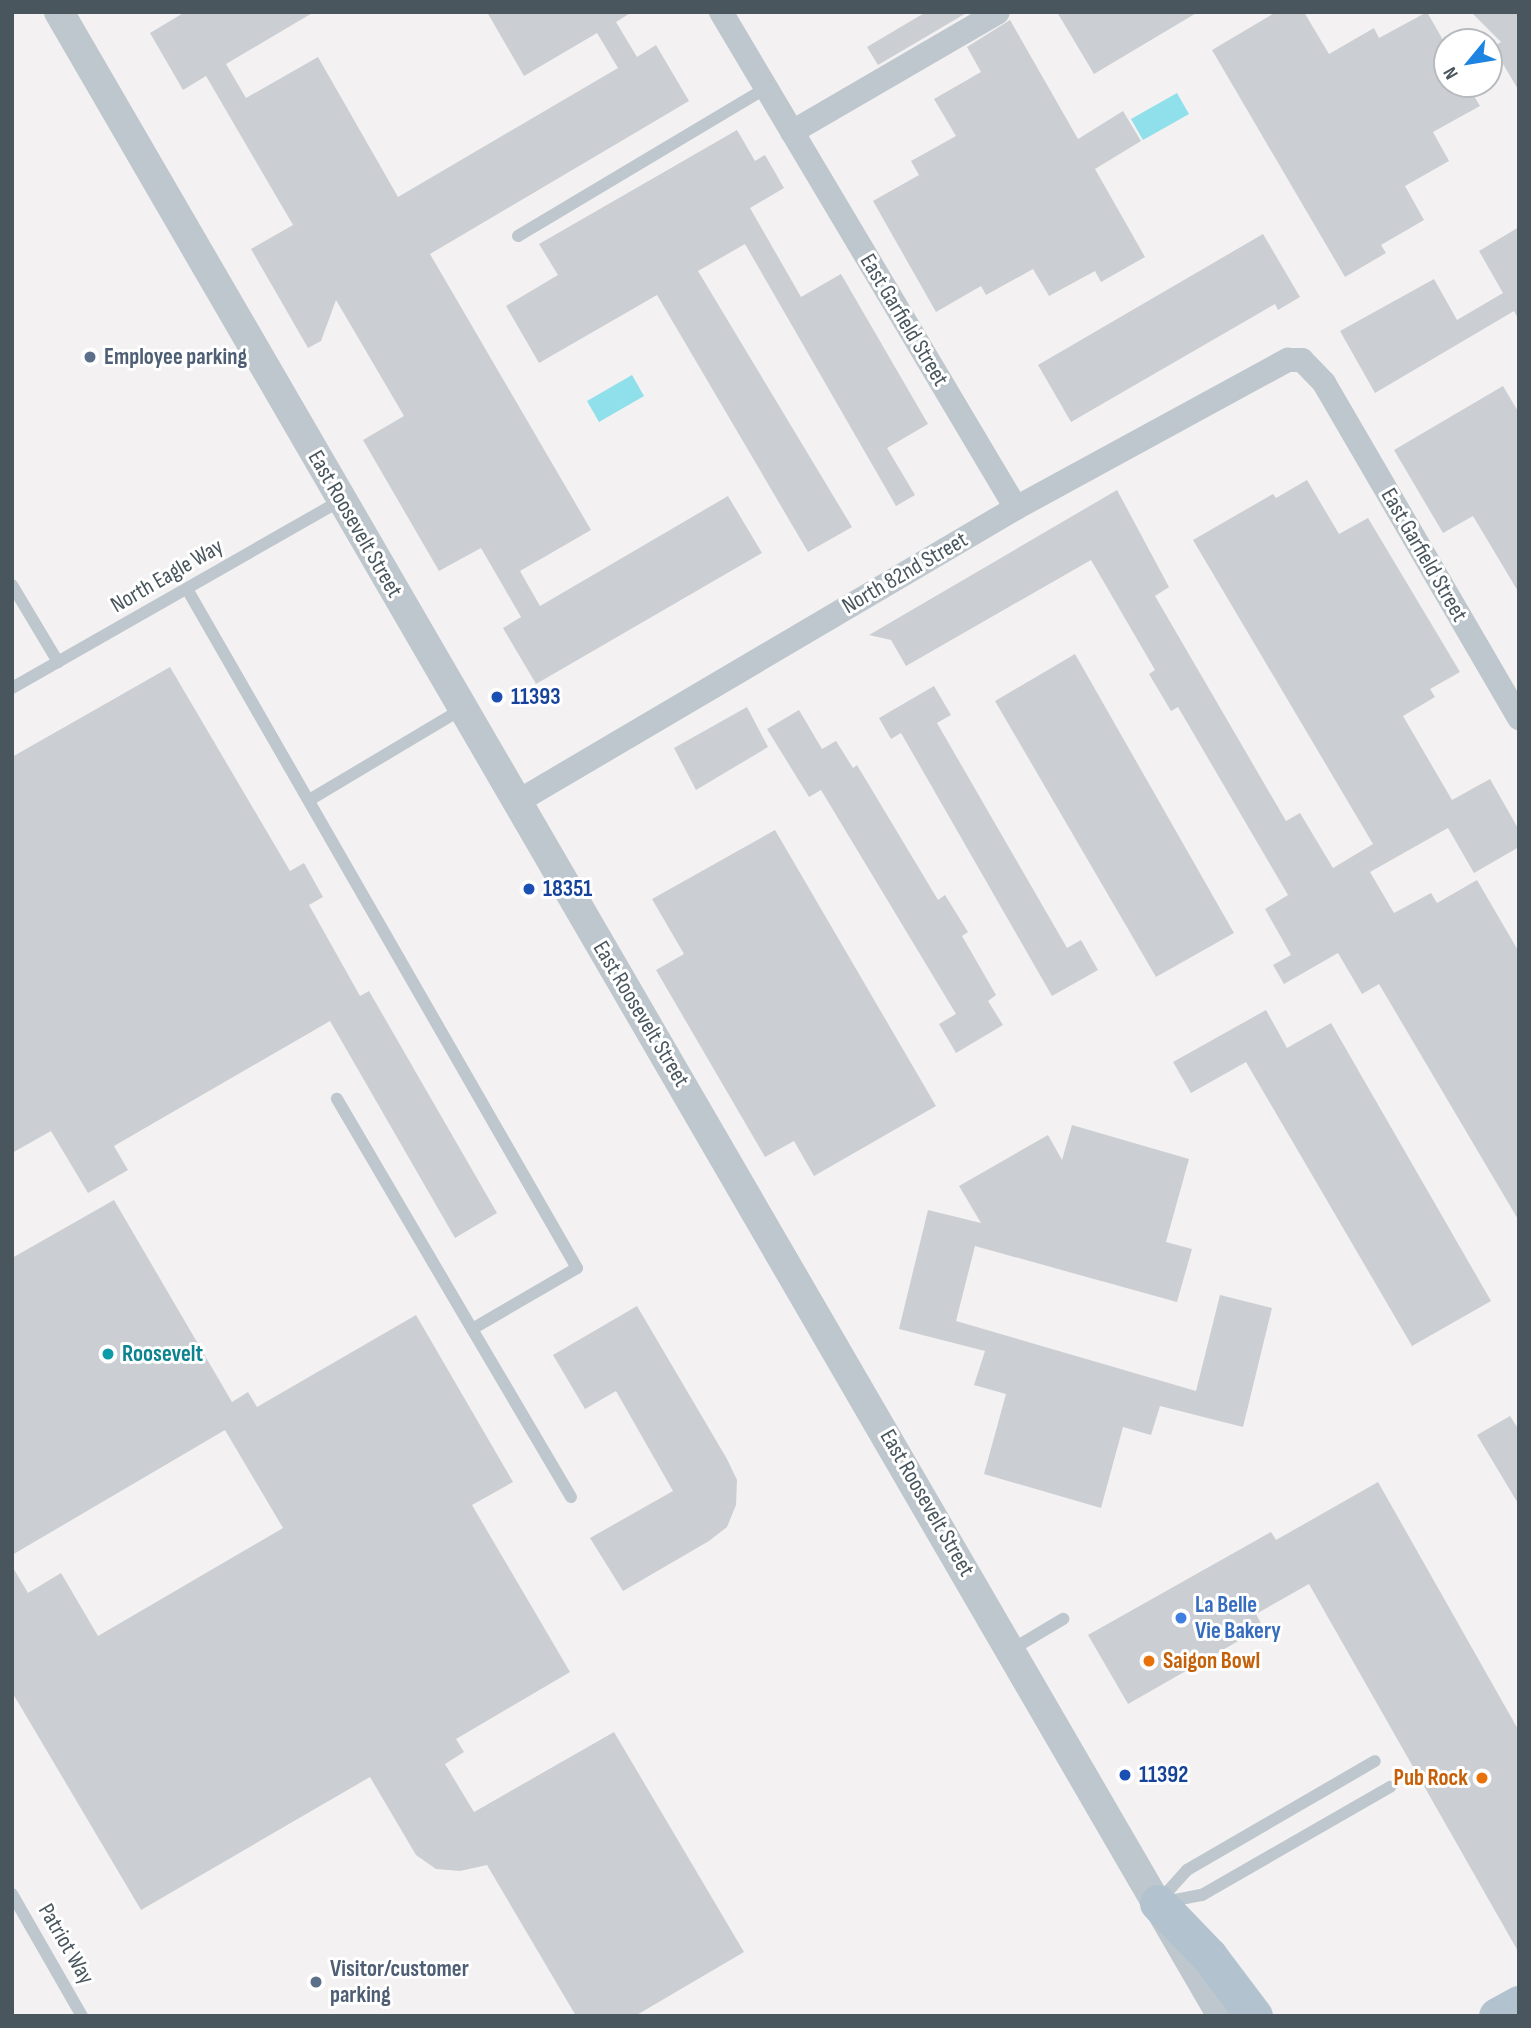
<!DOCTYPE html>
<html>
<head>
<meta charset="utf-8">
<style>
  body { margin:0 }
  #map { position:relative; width:1531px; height:2028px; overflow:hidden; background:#f3f1f1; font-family:"Sofia Sans Condensed",sans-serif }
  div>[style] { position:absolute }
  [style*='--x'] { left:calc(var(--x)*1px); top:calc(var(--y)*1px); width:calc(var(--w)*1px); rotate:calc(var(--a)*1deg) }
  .water>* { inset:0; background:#8fe0eb }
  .building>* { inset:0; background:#cbcfd3 }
  .service>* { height:12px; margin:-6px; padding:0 6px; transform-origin:6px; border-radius:6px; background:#bdc7cd }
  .minor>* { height:24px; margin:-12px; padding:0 12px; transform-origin:12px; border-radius:12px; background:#bdc7cd }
  .tertiary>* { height:30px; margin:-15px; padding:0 15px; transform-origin:15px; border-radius:15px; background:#bdc7cd }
  .primary>* { height:37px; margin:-18.5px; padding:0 18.5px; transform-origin:18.5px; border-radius:18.5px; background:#b2c3cf }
  .dots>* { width:19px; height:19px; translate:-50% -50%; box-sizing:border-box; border:4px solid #fff; border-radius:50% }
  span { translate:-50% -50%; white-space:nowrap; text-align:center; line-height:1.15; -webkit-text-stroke:6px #fff; paint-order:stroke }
  .street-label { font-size:23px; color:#49565e }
  .service-label { font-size:23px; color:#4e5e75; font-weight:700 }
  .left { translate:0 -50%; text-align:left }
  .transit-label { font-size:23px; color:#164399; font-weight:700 }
  .culture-label { font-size:23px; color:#0d838f; font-weight:700 }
  .shop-label { font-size:23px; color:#366cbe; font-weight:700 }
  .food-label { font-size:23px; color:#c56008; font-weight:700 }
  .right { translate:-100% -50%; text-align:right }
  .frame { position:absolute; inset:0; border:14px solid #49565e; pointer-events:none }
  .north { position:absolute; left:1433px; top:28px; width:70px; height:70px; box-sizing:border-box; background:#fff; border:2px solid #b6bbbf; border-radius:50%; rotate:240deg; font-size:19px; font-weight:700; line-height:28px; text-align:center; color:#49565e }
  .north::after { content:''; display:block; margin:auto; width:24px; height:32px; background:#1d84e1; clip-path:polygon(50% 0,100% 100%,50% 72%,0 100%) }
</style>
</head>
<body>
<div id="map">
  <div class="water">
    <div style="clip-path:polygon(1177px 93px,1189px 114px,1143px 140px,1131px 119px)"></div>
    <div style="clip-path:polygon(632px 375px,644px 396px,599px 422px,587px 401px)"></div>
  </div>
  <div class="building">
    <div style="clip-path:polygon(185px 12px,314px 12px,226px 64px,246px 98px,318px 57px,398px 197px,618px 68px,597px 33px,524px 76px,487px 12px,632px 12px,616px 22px,637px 57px,656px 45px,689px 101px,430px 254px,591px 530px,520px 571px,540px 606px,728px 496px,762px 553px,536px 684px,503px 628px,521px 617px,481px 548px,439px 571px,363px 440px,404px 416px,336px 300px,321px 341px,308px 348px,251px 249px,293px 225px,206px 76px,183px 90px,150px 33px)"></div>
    <div style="clip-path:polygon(926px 12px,968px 12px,878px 65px,867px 47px)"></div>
    <div style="clip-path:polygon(1057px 12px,1198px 12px,1094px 74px)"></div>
    <div style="clip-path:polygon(1276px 12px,1304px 12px,1329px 54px,1374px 28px,1379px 38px,1427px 12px,1447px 47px,1447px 84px,1467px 84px,1480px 106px,1433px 132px,1449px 161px,1405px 186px,1424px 220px,1381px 245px,1386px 253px,1345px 277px,1212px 50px)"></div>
    <div style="clip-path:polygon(1471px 12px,1519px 12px,1519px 91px,1493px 47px,1501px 42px)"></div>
    <div style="clip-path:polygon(1010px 20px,1078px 139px,1123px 111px,1141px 141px,1095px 169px,1145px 257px,1101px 282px,1095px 271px,1049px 296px,1033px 269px,986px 295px,981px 286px,936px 312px,873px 201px,919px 175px,911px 161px,956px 136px,934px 99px,981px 72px,967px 47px)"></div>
    <div style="clip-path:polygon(737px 130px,755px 161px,765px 155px,784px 188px,750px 208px,801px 297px,841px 274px,928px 424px,887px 448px,915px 495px,896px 506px,745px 244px,698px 271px,852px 527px,808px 552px,657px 295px,539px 363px,506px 306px,558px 275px,539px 244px)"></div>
    <div style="clip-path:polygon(1519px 227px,1519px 320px,1514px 311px,1375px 393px,1340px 331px,1434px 279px,1457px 320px,1503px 293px,1479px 251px)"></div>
    <div style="clip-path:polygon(1263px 234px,1300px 297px,1278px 310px,1275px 304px,1071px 422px,1038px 365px)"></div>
    <div style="clip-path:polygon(1503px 386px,1519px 413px,1519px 593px,1473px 516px,1443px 533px,1394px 450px)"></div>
    <div style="clip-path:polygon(1307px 480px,1339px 534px,1368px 518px,1460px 672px,1430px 689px,1435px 697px,1403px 716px,1452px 800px,1490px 779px,1519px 830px,1519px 847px,1474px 873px,1448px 828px,1370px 872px,1394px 913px,1431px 893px,1437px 903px,1477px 880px,1519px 952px,1519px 1221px,1379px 984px,1362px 994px,1338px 953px,1284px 984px,1273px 965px,1291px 955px,1265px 909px,1288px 895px,1178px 707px,1171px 711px,1149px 674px,1155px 670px,1091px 560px,906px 666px,891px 640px,869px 635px,1117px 490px,1169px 587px,1155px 596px,1286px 821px,1300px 813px,1333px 868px,1373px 844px,1193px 540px,1273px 494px,1276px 498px)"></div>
    <div style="clip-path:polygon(1075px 654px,1234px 933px,1156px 977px,995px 701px)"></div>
    <div style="clip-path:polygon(170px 667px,290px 871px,304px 863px,323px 897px,309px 905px,360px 996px,369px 991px,497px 1213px,455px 1238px,330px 1021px,114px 1146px,128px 1170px,88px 1193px,51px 1131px,12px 1153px,12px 757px)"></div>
    <div style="clip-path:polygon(934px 686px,951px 715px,937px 723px,1067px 948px,1081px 940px,1098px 970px,1052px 996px,901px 733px,891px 739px,879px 718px)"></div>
    <div style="clip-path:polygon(747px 707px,768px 747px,696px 790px,674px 748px)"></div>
    <div style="clip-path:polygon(799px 710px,822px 749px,836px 741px,853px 768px,857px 765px,938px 900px,945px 895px,968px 932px,962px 936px,996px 995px,988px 1001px,1003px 1025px,956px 1053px,939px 1024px,956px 1014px,821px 790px,809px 797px,767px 729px)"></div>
    <div style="clip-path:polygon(775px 830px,936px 1106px,814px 1176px,794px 1141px,765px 1157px,656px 970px,684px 954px,652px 899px)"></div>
    <div style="clip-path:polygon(1266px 1010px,1287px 1048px,1331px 1023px,1491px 1301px,1412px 1346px,1246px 1062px,1191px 1093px,1173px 1062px)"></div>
    <div style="clip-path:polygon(1072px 1125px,1189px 1159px,1166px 1242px,1192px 1249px,1177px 1302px,975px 1246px,956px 1321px,1196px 1391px,1220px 1295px,1272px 1308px,1243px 1427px,1160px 1406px,1151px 1435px,1123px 1427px,1101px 1508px,984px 1474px,1006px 1394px,974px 1385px,985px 1351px,899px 1329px,928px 1210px,981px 1223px,959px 1186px,1048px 1135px,1062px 1160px)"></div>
    <div style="clip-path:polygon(114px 1200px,232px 1402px,248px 1392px,257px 1407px,416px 1315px,513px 1482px,472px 1505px,570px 1672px,456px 1739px,464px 1752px,445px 1764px,474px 1812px,614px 1732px,744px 1952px,635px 2016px,576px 2016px,487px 1865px,460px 1871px,436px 1869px,416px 1855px,370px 1777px,141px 1910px,12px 1692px,12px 1566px,28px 1593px,61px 1573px,98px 1636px,283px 1528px,225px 1430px,12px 1555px,12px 1258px)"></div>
    <div style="clip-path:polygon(637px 1306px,727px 1459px,737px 1480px,736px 1505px,727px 1527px,709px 1541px,623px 1591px,590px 1538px,673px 1491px,616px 1391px,585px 1409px,553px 1355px)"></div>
    <div style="clip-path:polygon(1510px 1416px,1519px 1430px,1519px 1505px,1477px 1435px)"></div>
    <div style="clip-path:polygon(1378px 1482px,1519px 1731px,1519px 1953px,1309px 1584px,1256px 1614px,1263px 1627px,1128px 1704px,1088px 1635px,1271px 1532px,1276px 1540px)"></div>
  </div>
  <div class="service">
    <div style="--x:518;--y:236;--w:289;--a:-30.8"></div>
    <div style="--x:12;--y:585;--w:90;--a:59.1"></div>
    <div style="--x:187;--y:589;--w:783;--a:60.13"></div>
    <div style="--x:577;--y:1268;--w:121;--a:149.8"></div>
    <div style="--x:472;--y:1329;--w:267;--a:-120.4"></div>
    <div style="--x:12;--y:688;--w:380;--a:-29.7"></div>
    <div style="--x:311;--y:799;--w:176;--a:-30.8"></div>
    <div style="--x:472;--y:1329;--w:195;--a:59.5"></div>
    <div style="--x:1011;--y:1650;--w:61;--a:-30.8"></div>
    <div style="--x:12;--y:1894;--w:141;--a:60.2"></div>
    <div style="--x:1160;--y:1900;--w:40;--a:-48"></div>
    <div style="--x:1187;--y:1870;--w:217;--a:-30.1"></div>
    <div style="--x:1165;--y:1902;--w:38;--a:-11"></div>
    <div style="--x:1202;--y:1895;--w:217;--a:-29.9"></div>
  </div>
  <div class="minor">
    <div style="--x:721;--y:12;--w:577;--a:59.26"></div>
    <div style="--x:792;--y:132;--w:238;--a:-30.2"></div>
    <div style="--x:517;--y:802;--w:579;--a:-30.51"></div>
    <div style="--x:1016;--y:508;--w:310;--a:-28.6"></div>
    <div style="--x:1288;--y:360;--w:14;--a:0"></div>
    <div style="--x:1302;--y:360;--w:32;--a:46"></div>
    <div style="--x:1324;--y:383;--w:388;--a:59.8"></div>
  </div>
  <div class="tertiary">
    <div style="--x:59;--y:12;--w:2317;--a:59.87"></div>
  </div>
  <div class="primary">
    <div style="--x:1158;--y:1903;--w:74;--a:46.1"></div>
    <div style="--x:1209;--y:1956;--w:75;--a:53.1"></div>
    <div style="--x:1497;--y:2016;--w:25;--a:-29"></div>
  </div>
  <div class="dots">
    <div style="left:90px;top:357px;background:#5c6f8a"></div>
    <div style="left:497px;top:697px;background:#1a4fb4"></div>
    <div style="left:529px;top:889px;background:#1a4fb4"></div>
    <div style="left:108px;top:1354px;background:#0f9aa8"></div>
    <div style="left:1181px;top:1618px;background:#3f7fe0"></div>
    <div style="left:1149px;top:1661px;background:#e8710a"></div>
    <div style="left:1125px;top:1775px;background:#1a4fb4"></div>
    <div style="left:1482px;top:1778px;background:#e8710a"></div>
    <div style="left:316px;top:1982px;background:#5c6f8a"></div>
  </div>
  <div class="street-label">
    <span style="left:904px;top:320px;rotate:59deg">East Garfield Street</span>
    <span style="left:355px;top:524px;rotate:60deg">East Roosevelt Street</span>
    <span style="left:1424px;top:555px;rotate:60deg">East Garfield Street</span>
    <span style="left:905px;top:573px;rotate:-30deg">North 82nd Street</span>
    <span style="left:167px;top:576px;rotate:-30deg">North Eagle Way</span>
    <span style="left:641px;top:1014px;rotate:59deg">East Roosevelt Street</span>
    <span style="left:927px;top:1503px;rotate:60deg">East Roosevelt Street</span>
    <span style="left:66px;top:1944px;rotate:60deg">Patriot Way</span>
  </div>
  <div class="service-label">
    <span class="left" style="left:104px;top:357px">Employee parking</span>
    <span class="left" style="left:330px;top:1982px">Visitor/customer<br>parking</span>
  </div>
  <div class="transit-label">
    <span class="left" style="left:511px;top:697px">11393</span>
    <span class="left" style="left:543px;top:889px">18351</span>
    <span class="left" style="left:1139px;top:1775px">11392</span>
  </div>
  <div class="culture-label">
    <span class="left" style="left:122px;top:1354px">Roosevelt</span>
  </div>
  <div class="shop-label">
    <span class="left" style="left:1195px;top:1618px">La Belle<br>Vie Bakery</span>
  </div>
  <div class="food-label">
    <span class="left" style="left:1163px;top:1661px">Saigon Bowl</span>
    <span class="right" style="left:1468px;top:1778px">Pub Rock</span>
  </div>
  <div class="frame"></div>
  <div class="north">N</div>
</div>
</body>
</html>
